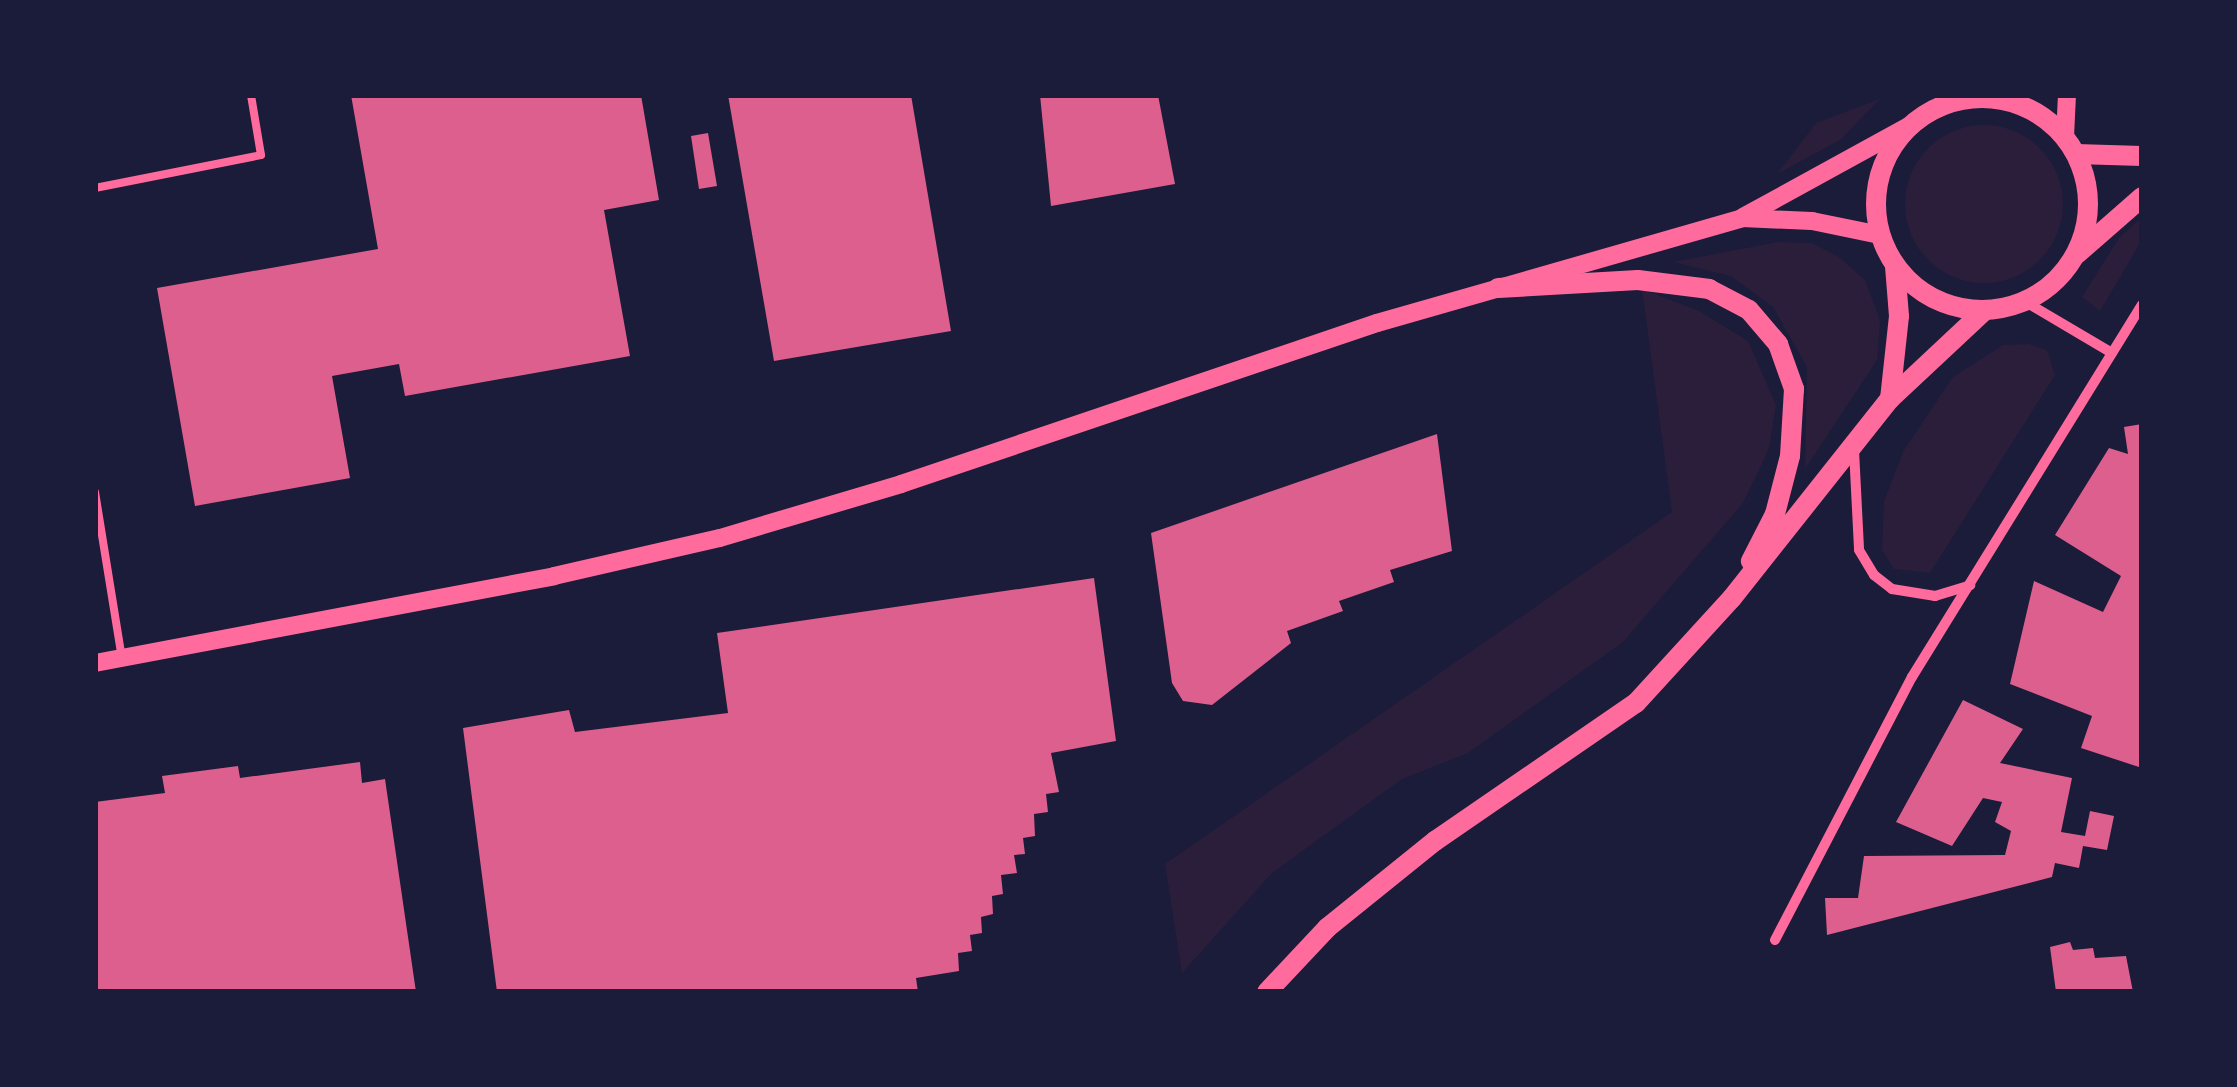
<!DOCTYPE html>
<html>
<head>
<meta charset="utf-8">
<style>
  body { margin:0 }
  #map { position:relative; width:2237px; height:1087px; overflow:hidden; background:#1b1b3a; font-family:"Source Sans 3",sans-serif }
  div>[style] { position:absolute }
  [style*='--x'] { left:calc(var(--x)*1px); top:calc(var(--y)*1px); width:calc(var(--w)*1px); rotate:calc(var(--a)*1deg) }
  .green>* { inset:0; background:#2a1e3b }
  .round { border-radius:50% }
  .building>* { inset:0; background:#dd5f8e }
  .service>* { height:8px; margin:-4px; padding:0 4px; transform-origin:4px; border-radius:4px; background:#ff6b9d }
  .minor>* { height:10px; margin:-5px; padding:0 5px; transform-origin:5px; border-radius:5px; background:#ff6b9d }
  .tertiary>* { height:18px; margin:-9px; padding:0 9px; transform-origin:9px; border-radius:9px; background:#ff6b9d }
  .secondary>* { height:20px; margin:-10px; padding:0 10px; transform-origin:10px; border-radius:10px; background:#ff6b9d }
  .secondary>.ring { margin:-10px; padding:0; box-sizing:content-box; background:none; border:20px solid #ff6b9d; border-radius:50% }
  span { translate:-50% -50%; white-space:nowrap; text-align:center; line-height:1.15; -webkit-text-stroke:10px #1b1b3a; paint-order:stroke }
  .frame { position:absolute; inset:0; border:98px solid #1b1b3a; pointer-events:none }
</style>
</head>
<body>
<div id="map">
  <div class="green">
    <div style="clip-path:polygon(1880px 99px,1840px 140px,1777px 174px,1816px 123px)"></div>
    <div class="round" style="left:1905px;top:125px;width:158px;height:158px"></div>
    <div style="clip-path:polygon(2142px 217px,2142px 240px,2100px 311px,2082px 297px,2119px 238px)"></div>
    <div style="clip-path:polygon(1778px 242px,1812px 243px,1839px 257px,1865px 280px,1880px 320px,1877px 360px,1805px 469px,1807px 367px,1773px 307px,1731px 276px,1673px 262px)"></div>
    <div style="clip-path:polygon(1642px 289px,1699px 311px,1748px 341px,1776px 405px,1769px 449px,1743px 503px,1623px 642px,1468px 753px,1402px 779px,1272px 873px,1182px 973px,1165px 864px,1672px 512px)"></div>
    <div style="clip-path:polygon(2029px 344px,2047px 350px,2055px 375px,1930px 573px,1894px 569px,1882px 550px,1884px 501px,1904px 450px,1953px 377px,2003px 345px)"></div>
  </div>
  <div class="building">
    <div style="clip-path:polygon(351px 95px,641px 95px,659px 200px,604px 210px,630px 356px,405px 396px,399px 364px,332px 376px,350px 478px,195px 506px,157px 288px,378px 249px)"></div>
    <div style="clip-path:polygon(728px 95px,911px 95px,951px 331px,774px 361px)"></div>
    <div style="clip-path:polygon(1040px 95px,1158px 95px,1175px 184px,1051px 206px)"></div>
    <div style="clip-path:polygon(708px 133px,717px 186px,699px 189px,691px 136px)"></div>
    <div style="clip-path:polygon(2142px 424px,2142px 768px,2081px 748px,2092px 716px,2010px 684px,2034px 581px,2103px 612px,2121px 576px,2055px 535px,2109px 448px,2128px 454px,2124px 427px)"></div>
    <div style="clip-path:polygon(1437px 434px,1452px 551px,1390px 570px,1394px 582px,1339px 601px,1343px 611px,1287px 631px,1291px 643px,1212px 705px,1183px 701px,1172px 683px,1151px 533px)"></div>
    <div style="clip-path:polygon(1094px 578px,1116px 741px,1051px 753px,1059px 792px,1046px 794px,1048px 812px,1034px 814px,1035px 836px,1023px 838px,1025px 854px,1014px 855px,1017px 873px,1001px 875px,1003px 894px,992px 896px,993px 914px,981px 917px,982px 933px,970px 935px,972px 951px,958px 953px,959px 971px,916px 978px,918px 992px,497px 992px,463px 728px,569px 710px,575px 732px,728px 713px,717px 633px)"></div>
    <div style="clip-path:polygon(1963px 700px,2023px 729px,2000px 763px,2072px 778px,2061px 832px,2085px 836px,2090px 811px,2114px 816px,2107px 850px,2083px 846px,2079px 868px,2055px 863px,2052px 877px,1827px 935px,1825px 898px,1858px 898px,1864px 856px,2005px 855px,2011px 831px,1995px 822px,2002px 802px,1983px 798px,1952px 846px,1896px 822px)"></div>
    <div style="clip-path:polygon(360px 762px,362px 783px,385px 779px,416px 992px,95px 992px,95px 802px,165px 793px,162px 776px,238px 766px,240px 778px)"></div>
    <div style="clip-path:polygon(2070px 942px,2073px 950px,2093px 948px,2095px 958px,2126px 956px,2133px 992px,2056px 992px,2050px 947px)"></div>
  </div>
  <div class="service">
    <div style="--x:95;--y:188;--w:169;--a:-11.2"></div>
    <div style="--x:261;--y:155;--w:61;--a:-99.5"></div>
    <div style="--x:95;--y:492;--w:168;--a:80.8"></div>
  </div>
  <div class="minor">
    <div style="--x:2024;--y:301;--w:102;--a:30.6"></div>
    <div style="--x:1854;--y:450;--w:100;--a:87.1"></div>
    <div style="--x:1859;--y:550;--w:29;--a:59"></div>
    <div style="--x:1874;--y:575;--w:23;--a:38"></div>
    <div style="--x:1892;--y:589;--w:44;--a:9.2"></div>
    <div style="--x:1935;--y:596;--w:37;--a:-17"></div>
    <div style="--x:1775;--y:940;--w:297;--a:-62.5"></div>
    <div style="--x:1912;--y:677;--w:437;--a:-58.3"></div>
  </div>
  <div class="tertiary">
    <div style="--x:1970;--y:98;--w:5;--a:-37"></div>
    <div style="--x:2065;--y:137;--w:42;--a:-87.3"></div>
    <div style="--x:1743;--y:217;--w:193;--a:-28.8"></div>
    <div style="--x:95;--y:663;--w:467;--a:-10.7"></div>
    <div style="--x:554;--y:576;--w:170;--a:-12.9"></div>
    <div style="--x:720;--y:538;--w:189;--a:-16.6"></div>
    <div style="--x:901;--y:484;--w:502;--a:-18.69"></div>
    <div style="--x:1377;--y:323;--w:380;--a:-16"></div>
    <div style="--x:1742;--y:218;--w:70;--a:2.5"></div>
    <div style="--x:1812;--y:221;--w:69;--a:11.6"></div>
  </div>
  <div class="secondary">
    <div class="ring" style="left:1876px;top:98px;width:192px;height:192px"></div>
    <div style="--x:2076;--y:154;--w:66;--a:1.7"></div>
    <div style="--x:2077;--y:254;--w:86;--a:-41.2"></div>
    <div style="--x:1498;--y:288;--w:140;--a:-3.3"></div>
    <div style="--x:1638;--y:280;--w:72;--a:7.2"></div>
    <div style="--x:1709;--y:289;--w:45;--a:27.7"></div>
    <div style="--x:1749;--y:310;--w:45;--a:49.5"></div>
    <div style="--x:1778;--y:344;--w:48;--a:70.4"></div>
    <div style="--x:1794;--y:389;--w:67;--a:93.4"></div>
    <div style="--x:1790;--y:456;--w:60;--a:104.5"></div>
    <div style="--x:1775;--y:514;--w:53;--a:117.1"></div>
    <div style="--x:1890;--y:399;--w:83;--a:-83.8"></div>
    <div style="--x:1899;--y:316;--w:50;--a:-94.6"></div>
    <div style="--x:1267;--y:992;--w:88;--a:-46.8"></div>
    <div style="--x:1327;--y:928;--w:139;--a:-38.9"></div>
    <div style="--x:1435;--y:841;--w:244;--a:-34.5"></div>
    <div style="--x:1636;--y:703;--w:142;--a:-47.6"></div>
    <div style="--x:1732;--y:598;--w:254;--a:-51.6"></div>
    <div style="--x:1890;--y:399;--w:130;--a:-43.1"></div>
  </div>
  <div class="frame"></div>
</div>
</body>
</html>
